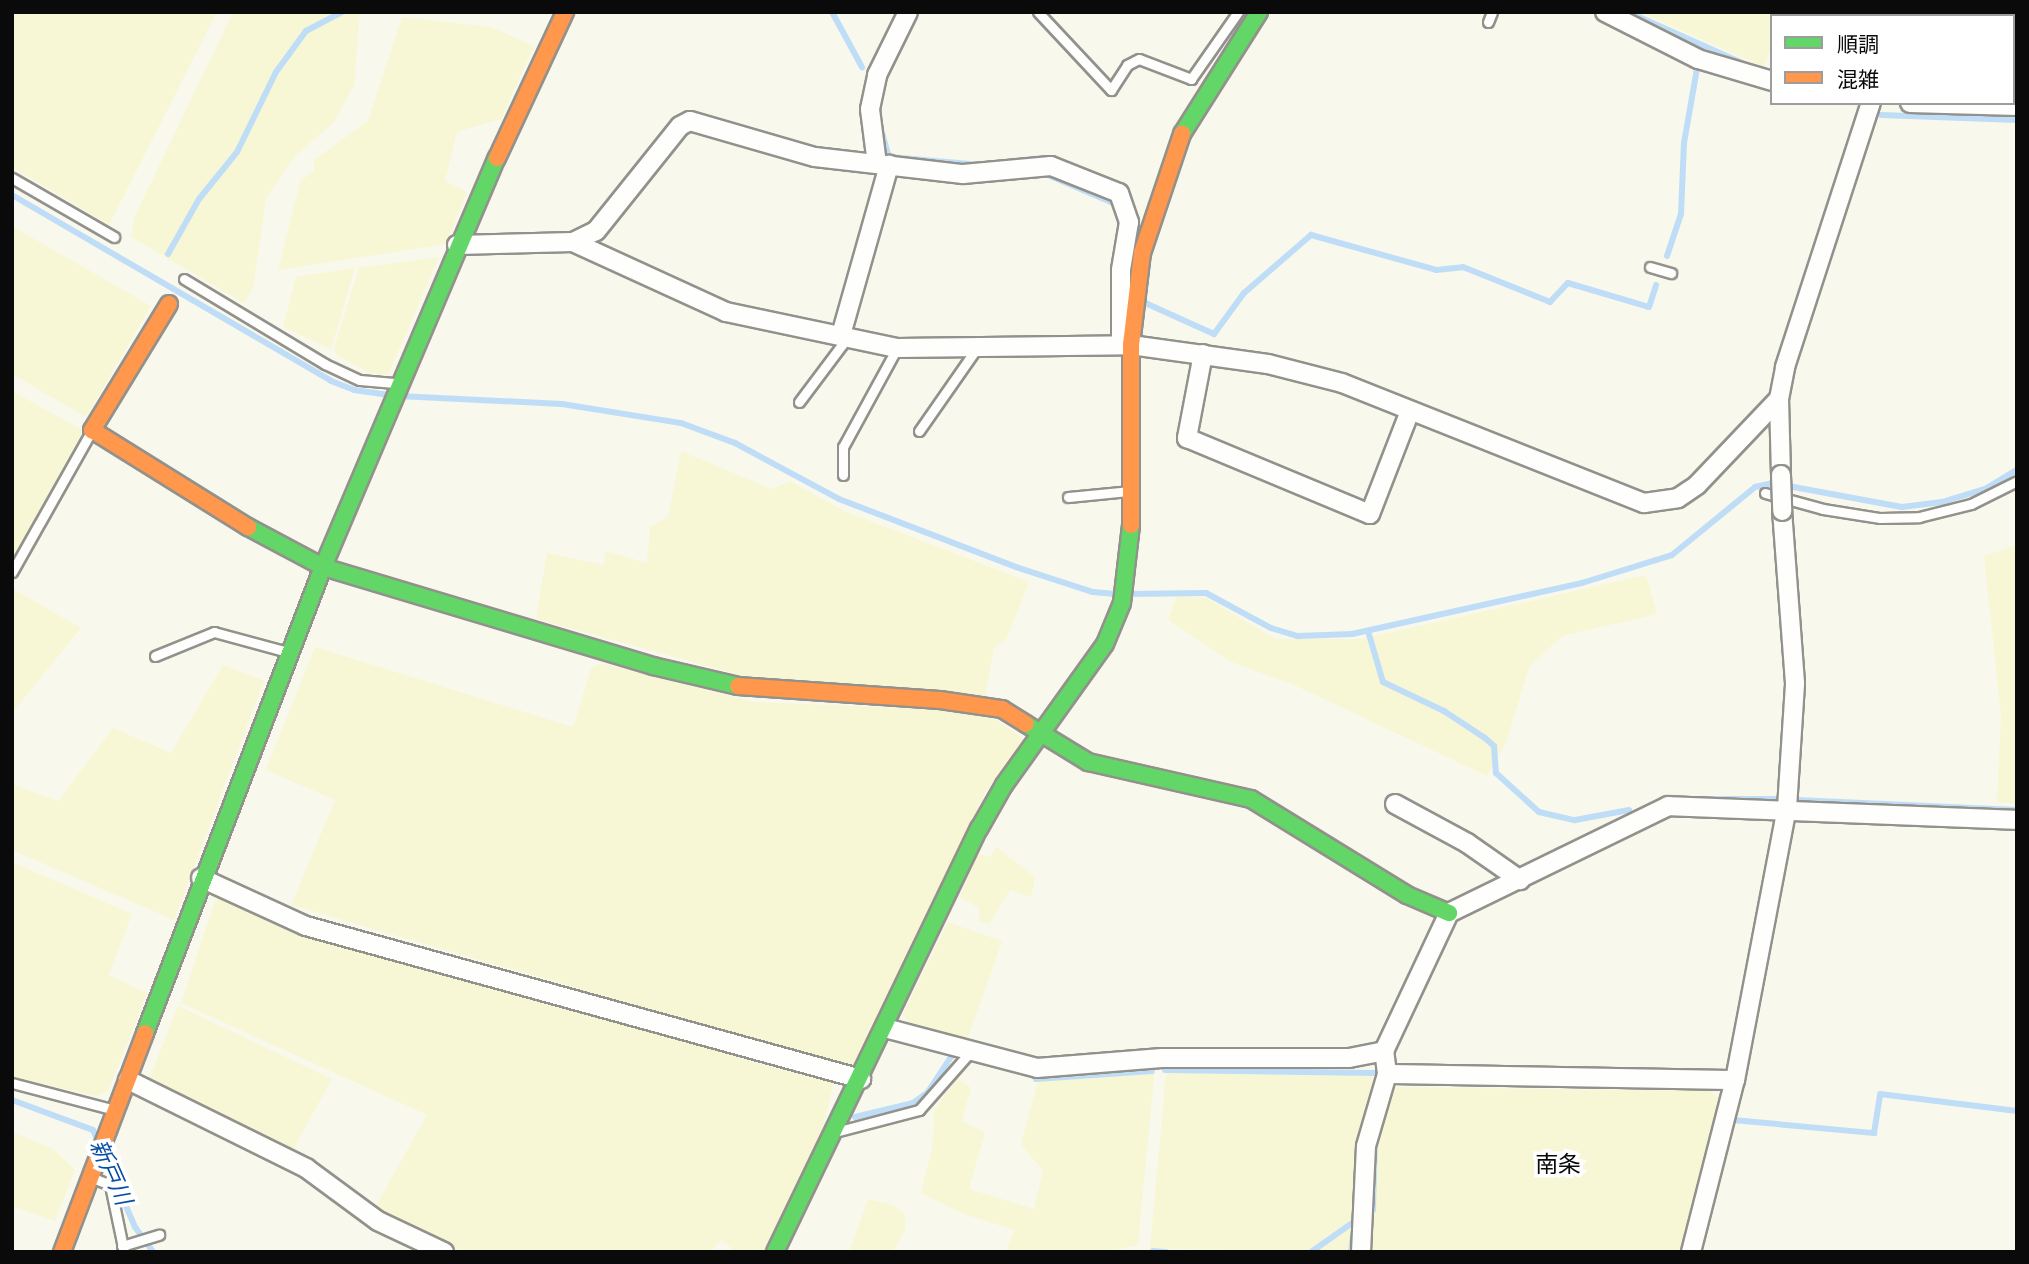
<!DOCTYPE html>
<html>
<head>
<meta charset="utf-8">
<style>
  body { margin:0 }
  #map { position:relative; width:2029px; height:1264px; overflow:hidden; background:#f9f8ec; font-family:"PT Serif","Noto Sans JP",serif }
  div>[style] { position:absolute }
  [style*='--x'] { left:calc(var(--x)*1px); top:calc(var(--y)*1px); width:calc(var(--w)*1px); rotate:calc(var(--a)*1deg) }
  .farmland>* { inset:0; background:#f7f7d6 }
  .stream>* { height:6px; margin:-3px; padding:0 3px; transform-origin:3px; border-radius:3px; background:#bfddf7 }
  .roads { filter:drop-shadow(2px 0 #92918c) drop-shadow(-2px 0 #92918c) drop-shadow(0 2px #92918c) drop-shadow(0 -2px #92918c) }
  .lane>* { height:9px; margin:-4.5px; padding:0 4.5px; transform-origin:4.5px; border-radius:4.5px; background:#fefefc }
  .street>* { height:18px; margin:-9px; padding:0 9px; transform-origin:9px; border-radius:9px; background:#fefefc }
  .fast>* { height:16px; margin:-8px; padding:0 8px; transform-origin:8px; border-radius:8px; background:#63d668 }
  .slow>* { height:16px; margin:-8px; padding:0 8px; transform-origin:8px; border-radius:8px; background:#ff974d }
  .bridges { filter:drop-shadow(2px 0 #92918c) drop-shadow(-2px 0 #92918c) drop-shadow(0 2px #92918c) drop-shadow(0 -2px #92918c) }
  .street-bridge>* { height:18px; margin:-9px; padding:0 9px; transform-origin:9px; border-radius:9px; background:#fefefc }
  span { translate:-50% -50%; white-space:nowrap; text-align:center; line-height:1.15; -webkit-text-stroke:7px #fff; paint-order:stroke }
  .neighbourhood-label { font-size:23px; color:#0a0a0a }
  .water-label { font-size:23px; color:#0a4ea4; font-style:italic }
  .frame { position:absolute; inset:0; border:14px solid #0a0a0a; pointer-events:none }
  .legend { position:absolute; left:1770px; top:14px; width:245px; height:91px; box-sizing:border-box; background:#fff; border:2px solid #9d9d9d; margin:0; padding:9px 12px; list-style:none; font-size:21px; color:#0a0a0a }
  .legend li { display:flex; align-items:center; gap:14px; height:35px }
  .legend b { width:35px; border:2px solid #9d9d9d }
</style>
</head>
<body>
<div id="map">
  <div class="farmland">
    <div style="clip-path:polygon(12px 12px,217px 12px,109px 225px,12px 167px)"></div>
    <div style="clip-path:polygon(233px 12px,360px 12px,354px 85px,334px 122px,293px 158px,266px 199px,253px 288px,244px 303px,131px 237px,134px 218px)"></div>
    <div style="clip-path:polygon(1640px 12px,1782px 12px,1772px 16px,1772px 43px,1764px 67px)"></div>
    <div style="clip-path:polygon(402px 17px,491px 27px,534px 46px,501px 119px,457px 132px,445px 181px,467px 192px,446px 244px,278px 270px,300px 182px,314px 170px,314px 160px,368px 121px)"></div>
    <div style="clip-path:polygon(12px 226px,151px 306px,86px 417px,12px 374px)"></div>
    <div style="clip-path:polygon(439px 257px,388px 375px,370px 373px,338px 356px,334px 349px,359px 268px)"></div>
    <div style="clip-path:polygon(355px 268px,331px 349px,283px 327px,296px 277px)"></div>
    <div style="clip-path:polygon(12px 391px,86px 432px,12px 563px)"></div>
    <div style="clip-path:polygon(681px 451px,772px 489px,790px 481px,844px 511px,1029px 582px,1007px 638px,994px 648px,985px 697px,754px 679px,536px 619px,547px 553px,604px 565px,606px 551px,647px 563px,650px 527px,668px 517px)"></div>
    <div style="clip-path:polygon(2017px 545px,2017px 804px,1997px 802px,2001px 715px,1984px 556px)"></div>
    <div style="clip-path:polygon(1646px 575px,1657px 614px,1562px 636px,1529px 667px,1506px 743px,1487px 776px,1294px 685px,1231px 662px,1168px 620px,1177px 596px,1206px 598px,1276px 639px,1361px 639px)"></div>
    <div style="clip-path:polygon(12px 588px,81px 628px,12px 713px)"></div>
    <div style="clip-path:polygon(315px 647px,573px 727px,591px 669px,600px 663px,754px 702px,951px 710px,996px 720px,1025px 740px,985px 793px,852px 1068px,291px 905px,335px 800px,266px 770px)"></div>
    <div style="clip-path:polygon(223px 665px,264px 681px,174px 920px,12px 850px,12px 784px,58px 801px,113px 728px,171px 753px)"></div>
    <div style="clip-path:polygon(996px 847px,1035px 877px,1031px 897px,1010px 890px,989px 924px,979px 921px,979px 908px,960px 897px,977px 854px,990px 857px)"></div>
    <div style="clip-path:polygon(12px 862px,132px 914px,109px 975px,147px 993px,108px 1091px,96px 1096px,12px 1077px)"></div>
    <div style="clip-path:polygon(221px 897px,756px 1063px,834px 1083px,819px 1142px,767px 1252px,736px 1252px,721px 1240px,710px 1252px,462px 1252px,374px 1209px,427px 1115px,181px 1003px,215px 901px)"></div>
    <div style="clip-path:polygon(948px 922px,1002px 941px,967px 1041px,910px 1025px,903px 1014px)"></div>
    <div style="clip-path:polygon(178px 1006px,332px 1079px,291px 1153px,148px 1082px)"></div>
    <div style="clip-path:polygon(1155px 1066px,1138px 1245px,1103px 1252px,1006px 1252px,1014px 1230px,961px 1213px,921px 1193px,933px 1144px,934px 1111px,957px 1078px,971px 1088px,962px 1121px,985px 1132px,969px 1189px,1034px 1209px,1043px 1171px,1021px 1144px,1039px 1077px)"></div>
    <div style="clip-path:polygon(1170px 1072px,1372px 1076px,1373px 1093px,1363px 1118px,1360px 1149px,1357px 1215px,1306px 1252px,1150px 1248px,1166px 1075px)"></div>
    <div style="clip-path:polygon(1396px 1087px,1709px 1091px,1718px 1097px,1684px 1252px,1370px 1252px,1379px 1131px)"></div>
    <div style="clip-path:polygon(12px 1132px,52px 1148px,75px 1170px,55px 1221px,12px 1206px)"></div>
    <div style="clip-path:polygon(868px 1199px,893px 1205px,905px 1214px,905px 1229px,893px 1252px,849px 1252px)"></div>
    <div style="clip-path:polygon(1353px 1224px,1348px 1252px,1313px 1252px)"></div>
  </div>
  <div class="stream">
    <div style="--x:832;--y:12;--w:63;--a:61.4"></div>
    <div style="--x:1628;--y:12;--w:130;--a:24"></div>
    <div style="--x:1798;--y:16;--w:4;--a:-76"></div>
    <div style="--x:2013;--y:97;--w:4;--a:0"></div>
    <div style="--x:1881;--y:115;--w:136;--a:2.1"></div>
    <div style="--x:880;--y:126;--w:32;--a:74"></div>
    <div style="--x:889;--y:157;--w:93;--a:4.9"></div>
    <div style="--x:1013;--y:161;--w:30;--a:-6"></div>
    <div style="--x:1048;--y:175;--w:69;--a:23.2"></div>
    <div style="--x:12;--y:195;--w:369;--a:30.2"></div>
    <div style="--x:331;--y:381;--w:25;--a:21"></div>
    <div style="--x:354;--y:390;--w:34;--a:8"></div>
    <div style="--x:168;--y:254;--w:63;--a:-60.6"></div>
    <div style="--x:199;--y:199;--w:60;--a:-51"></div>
    <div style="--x:237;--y:152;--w:89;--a:-64"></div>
    <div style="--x:276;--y:72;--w:51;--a:-53.8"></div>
    <div style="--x:306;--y:31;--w:41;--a:-27.8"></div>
    <div style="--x:1667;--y:256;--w:44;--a:-71.6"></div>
    <div style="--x:1681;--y:214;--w:71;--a:-87.6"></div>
    <div style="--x:1684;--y:143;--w:81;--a:-80.1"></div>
    <div style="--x:1143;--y:302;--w:78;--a:24.3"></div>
    <div style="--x:1214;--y:334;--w:51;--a:-53.8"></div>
    <div style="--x:1244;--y:293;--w:89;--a:-40.9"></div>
    <div style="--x:1311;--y:235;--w:130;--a:15.6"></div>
    <div style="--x:1436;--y:270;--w:27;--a:-6"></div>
    <div style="--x:1463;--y:267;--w:94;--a:21.9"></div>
    <div style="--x:1550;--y:302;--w:26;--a:-47"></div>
    <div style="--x:1568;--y:283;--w:84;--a:16.5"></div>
    <div style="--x:1649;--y:307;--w:23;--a:-72"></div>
    <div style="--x:399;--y:396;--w:163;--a:2.8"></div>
    <div style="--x:562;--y:404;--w:121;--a:9.1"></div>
    <div style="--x:681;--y:423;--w:58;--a:20.3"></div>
    <div style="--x:735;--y:443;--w:118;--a:28.3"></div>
    <div style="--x:839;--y:499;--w:190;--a:21"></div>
    <div style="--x:1016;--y:567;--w:81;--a:18"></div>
    <div style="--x:1093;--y:592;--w:25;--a:5"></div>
    <div style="--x:1129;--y:594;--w:77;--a:-0.7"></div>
    <div style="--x:1206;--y:593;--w:74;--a:28.3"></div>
    <div style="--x:1271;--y:628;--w:28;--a:17"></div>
    <div style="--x:1298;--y:636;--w:54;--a:-2.1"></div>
    <div style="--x:1352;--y:634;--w:236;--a:-12.5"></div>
    <div style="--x:1582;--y:583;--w:94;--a:-17.3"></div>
    <div style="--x:1672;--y:555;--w:107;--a:-39.3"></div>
    <div style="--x:1755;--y:487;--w:17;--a:-13"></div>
    <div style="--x:1772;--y:483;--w:132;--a:10.5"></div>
    <div style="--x:1902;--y:507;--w:40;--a:-7.1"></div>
    <div style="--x:1942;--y:502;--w:45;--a:-16.8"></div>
    <div style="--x:1985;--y:489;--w:37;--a:-31"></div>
    <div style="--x:1368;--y:631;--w:53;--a:73.6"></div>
    <div style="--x:1383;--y:682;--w:68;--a:25.4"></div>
    <div style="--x:1444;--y:711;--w:49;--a:33.4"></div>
    <div style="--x:1485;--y:738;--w:12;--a:42"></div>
    <div style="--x:1494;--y:746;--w:27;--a:86"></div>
    <div style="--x:1496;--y:773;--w:58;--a:42.2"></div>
    <div style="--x:1539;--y:812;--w:37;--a:13"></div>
    <div style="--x:1575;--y:820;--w:55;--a:-10.5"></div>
    <div style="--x:1701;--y:799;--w:75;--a:0"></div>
    <div style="--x:1797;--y:800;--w:220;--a:2.6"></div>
    <div style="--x:1165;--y:1070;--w:209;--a:0.8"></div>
    <div style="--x:1036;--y:1079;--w:116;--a:-3.9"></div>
    <div style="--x:12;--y:1100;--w:86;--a:20.3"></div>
    <div style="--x:93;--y:1130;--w:12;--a:66"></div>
    <div style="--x:855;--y:1117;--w:60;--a:-13.6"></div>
    <div style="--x:913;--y:1103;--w:19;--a:-36"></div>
    <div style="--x:928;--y:1092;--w:42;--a:-56.7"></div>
    <div style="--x:1733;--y:1120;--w:142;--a:5.3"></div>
    <div style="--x:1874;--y:1133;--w:39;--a:-81"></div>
    <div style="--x:1880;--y:1094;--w:138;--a:7.1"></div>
    <div style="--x:106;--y:1160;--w:73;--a:66.6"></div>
    <div style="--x:135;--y:1227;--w:31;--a:54"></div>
    <div style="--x:1373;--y:1210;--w:70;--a:-88.4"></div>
    <div style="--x:1153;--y:1251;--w:13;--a:4"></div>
    <div style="--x:1311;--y:1252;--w:54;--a:-35.2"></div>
    <div style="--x:1351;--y:1252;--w:26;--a:-83"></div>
  </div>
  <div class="roads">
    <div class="lane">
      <div style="--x:1038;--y:12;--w:107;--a:46.9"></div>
      <div style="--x:1111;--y:90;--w:30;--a:-57"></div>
      <div style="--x:1127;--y:65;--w:13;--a:-27"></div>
      <div style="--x:1139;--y:59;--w:56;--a:21"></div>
      <div style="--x:1191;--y:79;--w:82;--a:-55"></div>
      <div style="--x:1488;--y:22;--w:11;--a:-68"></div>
      <div style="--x:12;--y:178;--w:118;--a:30"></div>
      <div style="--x:1650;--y:267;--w:22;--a:16"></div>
      <div style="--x:184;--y:279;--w:165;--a:31.1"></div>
      <div style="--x:325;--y:364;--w:38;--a:25"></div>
      <div style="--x:360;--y:380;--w:37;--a:5"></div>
      <div style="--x:799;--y:402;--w:80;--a:-53.1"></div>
      <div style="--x:919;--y:431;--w:101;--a:-55.1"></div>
      <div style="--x:843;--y:475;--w:28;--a:-90"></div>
      <div style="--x:843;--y:447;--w:113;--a:-61.4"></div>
      <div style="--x:1765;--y:493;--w:60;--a:15.4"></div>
      <div style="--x:1823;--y:509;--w:58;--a:9"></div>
      <div style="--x:1880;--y:518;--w:39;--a:-1"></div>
      <div style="--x:1919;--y:517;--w:54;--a:-14"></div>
      <div style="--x:1971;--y:504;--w:51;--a:-26.6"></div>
      <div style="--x:1068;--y:497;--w:61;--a:-5.6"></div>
      <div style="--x:12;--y:572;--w:161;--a:-60.6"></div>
      <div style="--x:155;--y:656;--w:64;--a:-22.1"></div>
      <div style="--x:214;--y:632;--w:77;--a:15.1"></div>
      <div style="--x:12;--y:1083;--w:106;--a:14.7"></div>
      <div style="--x:839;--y:1131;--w:83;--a:-14.7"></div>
      <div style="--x:919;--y:1110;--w:80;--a:-48.5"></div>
      <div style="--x:93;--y:1178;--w:18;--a:22"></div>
      <div style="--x:110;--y:1185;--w:68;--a:78.2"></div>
      <div style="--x:122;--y:1246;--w:39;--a:-17"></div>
    </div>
    <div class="street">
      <div style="--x:1605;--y:12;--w:104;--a:26.8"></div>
      <div style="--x:1698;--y:59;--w:77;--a:16.6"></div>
      <div style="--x:1789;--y:16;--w:4;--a:-76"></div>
      <div style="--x:1910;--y:103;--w:107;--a:1.6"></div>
      <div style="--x:877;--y:164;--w:55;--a:-97.3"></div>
      <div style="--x:870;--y:109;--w:35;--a:-78"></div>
      <div style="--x:877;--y:75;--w:70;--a:-63.8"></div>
      <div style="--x:573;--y:242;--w:168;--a:24.6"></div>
      <div style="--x:726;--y:312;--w:175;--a:11.9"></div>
      <div style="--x:897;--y:348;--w:234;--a:-0.7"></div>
      <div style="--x:1131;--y:345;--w:138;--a:7.9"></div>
      <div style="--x:1268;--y:364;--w:76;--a:14.4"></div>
      <div style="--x:1342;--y:383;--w:325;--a:21.7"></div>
      <div style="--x:1644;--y:503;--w:34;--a:-8"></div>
      <div style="--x:1678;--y:498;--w:23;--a:-34"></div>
      <div style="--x:1697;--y:485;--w:119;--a:-46.4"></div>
      <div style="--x:457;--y:245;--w:116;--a:-1.5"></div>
      <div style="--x:573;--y:242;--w:25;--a:-26"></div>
      <div style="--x:596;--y:231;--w:134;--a:-51.3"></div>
      <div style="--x:680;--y:126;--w:11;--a:-27"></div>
      <div style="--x:690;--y:121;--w:130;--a:16.1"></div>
      <div style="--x:815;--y:157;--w:149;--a:6.6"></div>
      <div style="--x:963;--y:174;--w:88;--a:-5.2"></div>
      <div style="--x:1051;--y:166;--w:73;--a:21.7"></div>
      <div style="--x:1119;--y:193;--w:31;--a:71"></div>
      <div style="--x:1129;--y:222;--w:49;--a:99.5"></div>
      <div style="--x:1121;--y:270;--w:75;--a:90"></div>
      <div style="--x:841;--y:335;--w:177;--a:-74.2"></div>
      <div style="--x:1203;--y:354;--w:86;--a:100.8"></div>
      <div style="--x:1187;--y:438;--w:198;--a:22.6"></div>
      <div style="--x:1370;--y:514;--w:110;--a:-68.8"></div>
      <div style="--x:1781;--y:475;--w:76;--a:-91.5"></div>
      <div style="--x:1779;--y:399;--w:33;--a:-79"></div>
      <div style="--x:1785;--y:367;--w:278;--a:-72"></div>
      <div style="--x:1395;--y:804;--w:82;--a:28.4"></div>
      <div style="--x:1467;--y:843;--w:65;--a:34.9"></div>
      <div style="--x:201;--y:878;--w:115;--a:24.6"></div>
      <div style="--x:306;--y:926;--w:576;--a:15.41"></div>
      <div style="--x:885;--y:1028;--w:157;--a:14.7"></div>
      <div style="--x:1037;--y:1068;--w:125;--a:-4.6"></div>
      <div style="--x:1162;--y:1058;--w:187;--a:0"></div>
      <div style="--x:1349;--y:1058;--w:36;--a:-11"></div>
      <div style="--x:1387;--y:1074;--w:348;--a:1"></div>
      <div style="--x:128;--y:1080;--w:199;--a:26.3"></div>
      <div style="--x:306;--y:1168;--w:89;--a:36.4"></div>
      <div style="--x:378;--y:1221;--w:73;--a:25.2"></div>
      <div style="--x:1361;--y:1252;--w:106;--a:-87.3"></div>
      <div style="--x:1366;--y:1146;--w:75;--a:-73.7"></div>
      <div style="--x:1387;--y:1074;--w:23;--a:-97"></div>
      <div style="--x:1384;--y:1051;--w:153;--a:-64.8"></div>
      <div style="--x:1449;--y:913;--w:244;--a:-26"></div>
      <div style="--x:1668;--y:806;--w:349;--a:2.3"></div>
      <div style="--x:1691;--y:1252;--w:178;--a:-75.7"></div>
      <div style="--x:1735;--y:1080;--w:277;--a:-79.2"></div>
      <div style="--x:1787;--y:808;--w:125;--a:-86.3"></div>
      <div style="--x:1795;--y:683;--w:172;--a:-94.3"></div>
    </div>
    <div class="fast">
      <div style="--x:1182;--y:134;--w:144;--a:-57.7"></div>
      <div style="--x:248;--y:527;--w:85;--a:28.1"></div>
      <div style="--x:323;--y:567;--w:345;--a:16.7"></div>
      <div style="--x:653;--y:666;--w:87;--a:13.2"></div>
      <div style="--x:1026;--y:724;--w:73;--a:31.5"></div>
      <div style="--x:1088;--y:762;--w:167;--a:12.8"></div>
      <div style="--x:1251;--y:799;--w:183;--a:31.6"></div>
      <div style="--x:1407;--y:895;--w:46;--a:23.2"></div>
      <div style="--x:145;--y:1033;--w:499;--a:-69.1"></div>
      <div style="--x:323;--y:567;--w:444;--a:-67"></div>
      <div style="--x:775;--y:1252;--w:470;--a:-64.3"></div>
      <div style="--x:979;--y:829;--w:51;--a:-60.4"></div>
      <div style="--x:1004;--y:785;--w:173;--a:-54.4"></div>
      <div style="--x:1105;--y:644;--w:44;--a:-67.5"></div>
      <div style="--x:1122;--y:603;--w:79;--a:-83.4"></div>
    </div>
    <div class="slow">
      <div style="--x:497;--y:158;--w:161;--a:-65"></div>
      <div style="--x:169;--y:304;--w:148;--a:121.4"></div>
      <div style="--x:92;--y:430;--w:184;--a:31.9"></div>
      <div style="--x:1131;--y:525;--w:180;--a:-90"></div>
      <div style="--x:1131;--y:345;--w:93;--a:-83.2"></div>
      <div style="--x:1142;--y:253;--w:126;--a:-71.4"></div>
      <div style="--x:738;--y:686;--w:202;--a:4"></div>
      <div style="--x:940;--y:700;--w:63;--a:8.3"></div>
      <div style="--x:1002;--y:709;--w:28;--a:32"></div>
      <div style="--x:62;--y:1252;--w:234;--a:-69.2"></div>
    </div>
  </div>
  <div class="bridges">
    <div class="street-bridge">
      <div style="--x:1781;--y:475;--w:36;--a:88"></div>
    </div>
  </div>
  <div class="neighbourhood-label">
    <span style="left:1558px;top:1164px">南条</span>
  </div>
  <div class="water-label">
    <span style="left:111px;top:1172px;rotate:66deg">新戸川</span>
  </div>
  <div class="frame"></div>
  <ul class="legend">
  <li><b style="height:9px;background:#63d668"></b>順調</li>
  <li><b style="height:9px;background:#ff974d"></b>混雑</li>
  </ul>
</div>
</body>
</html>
